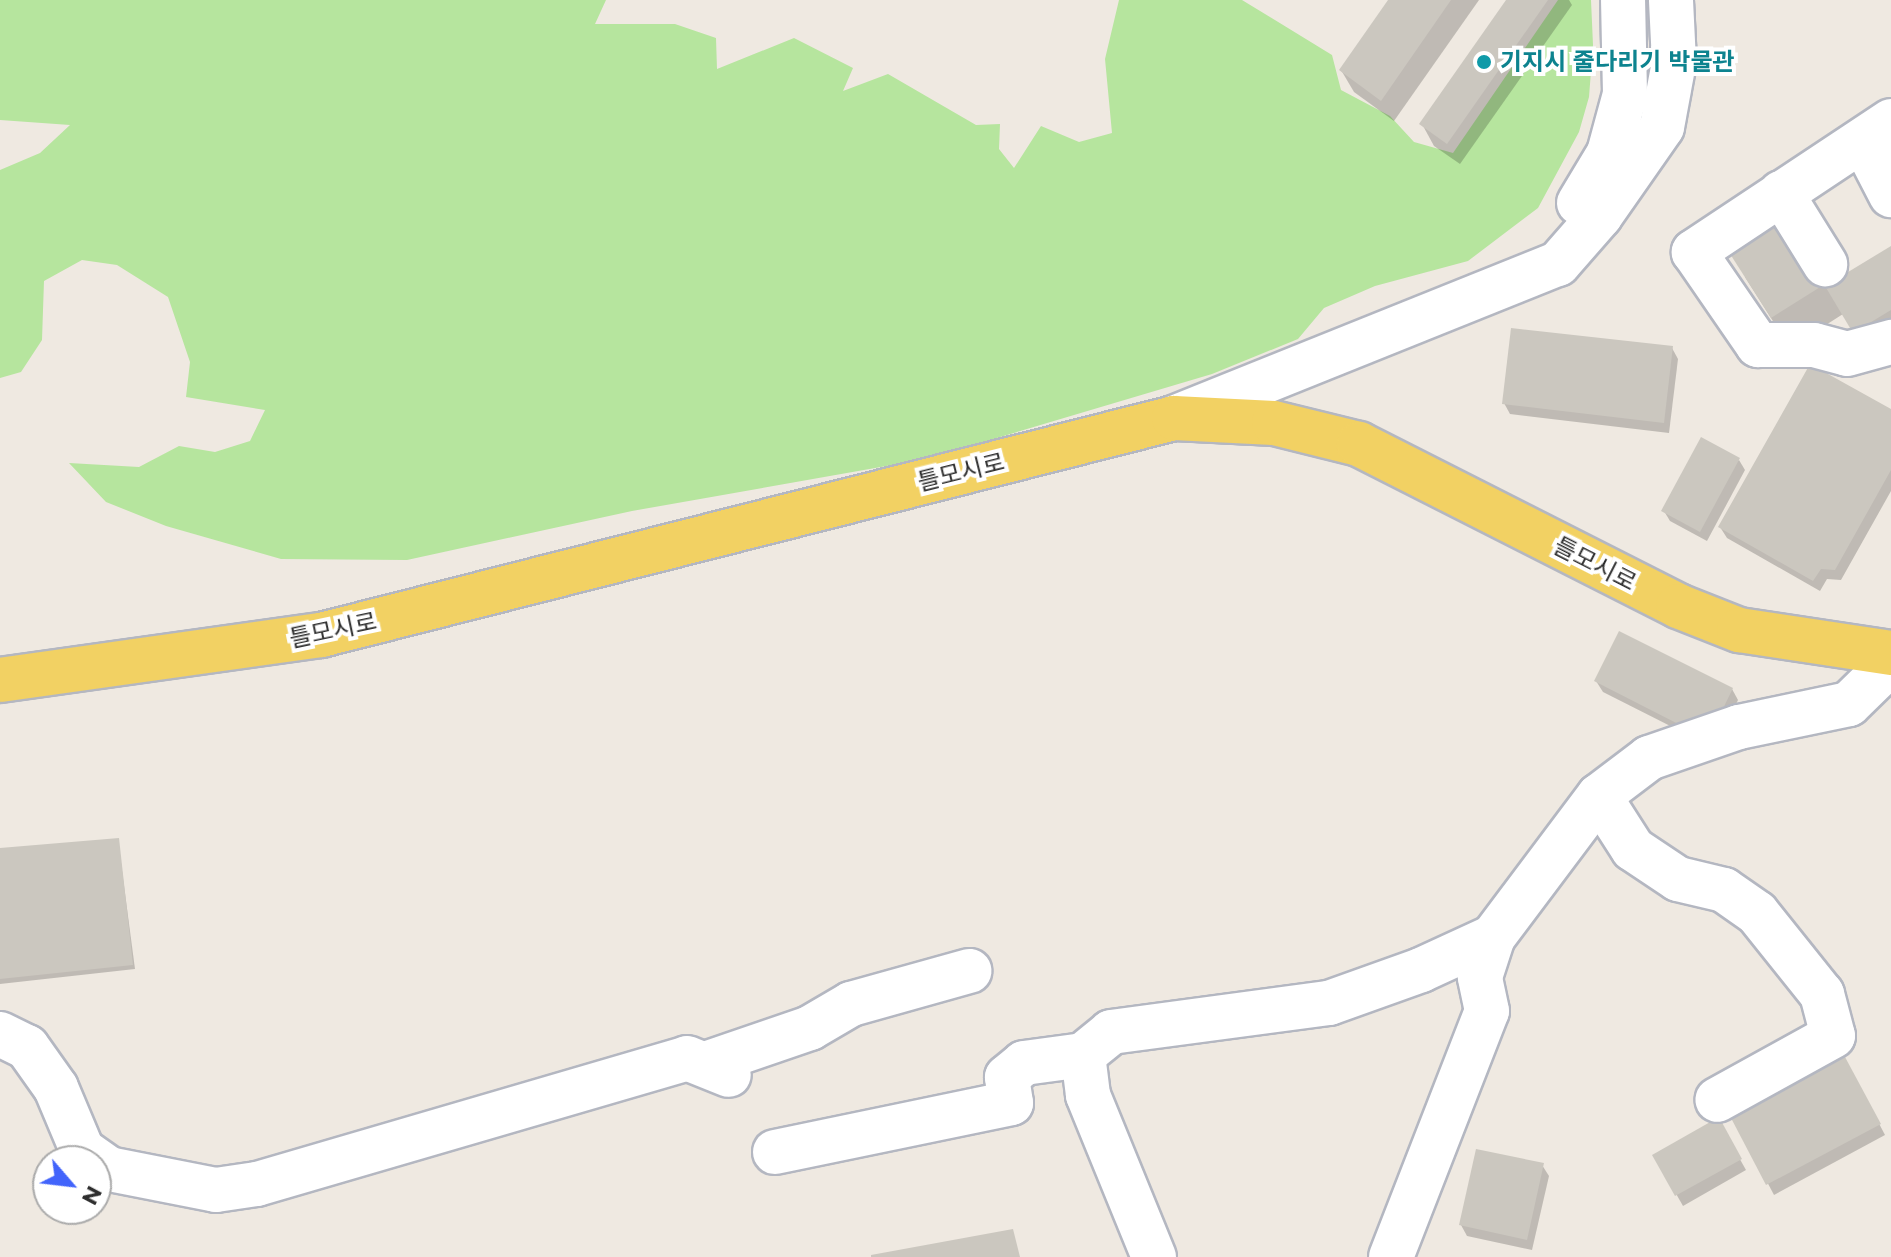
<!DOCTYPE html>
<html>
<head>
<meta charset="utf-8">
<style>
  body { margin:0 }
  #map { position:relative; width:1891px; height:1257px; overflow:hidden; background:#efe9e1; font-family:Montserrat,"Noto Sans KR",sans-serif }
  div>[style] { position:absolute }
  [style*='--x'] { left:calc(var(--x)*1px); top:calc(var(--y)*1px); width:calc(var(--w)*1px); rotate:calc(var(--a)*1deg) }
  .green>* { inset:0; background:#b6e59e }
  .shadow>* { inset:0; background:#0003 }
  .building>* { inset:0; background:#cbc7bf }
  .roads { filter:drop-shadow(2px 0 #b4b7c1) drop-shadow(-2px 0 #b4b7c1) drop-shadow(0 2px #b4b7c1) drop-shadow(0 -2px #b4b7c1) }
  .minor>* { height:44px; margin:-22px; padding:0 22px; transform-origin:22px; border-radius:22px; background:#fff }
  .major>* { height:44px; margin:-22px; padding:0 22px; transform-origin:22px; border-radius:22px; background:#f2d163 }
  .dots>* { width:22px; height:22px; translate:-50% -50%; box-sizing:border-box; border:4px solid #fff; border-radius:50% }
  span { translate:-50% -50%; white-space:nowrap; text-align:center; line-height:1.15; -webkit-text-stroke:8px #fff; paint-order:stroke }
  .culture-label { font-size:24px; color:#0d838f; font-weight:700 }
  .left { translate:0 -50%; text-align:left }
  .street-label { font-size:24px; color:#2e2e2e }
  .north { position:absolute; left:32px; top:1145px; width:80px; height:80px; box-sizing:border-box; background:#fff; border:2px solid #ababab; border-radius:50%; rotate:118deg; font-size:22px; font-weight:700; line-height:32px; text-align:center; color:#2e2e2e }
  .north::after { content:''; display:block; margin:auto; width:28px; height:36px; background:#4264fb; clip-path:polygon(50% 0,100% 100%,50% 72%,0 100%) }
</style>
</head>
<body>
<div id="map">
  <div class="green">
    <div style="clip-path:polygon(0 0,606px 0,595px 24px,675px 24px,716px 38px,717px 69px,794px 38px,853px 68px,843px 91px,888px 74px,976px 125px,1000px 124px,999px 149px,1014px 168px,1041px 126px,1079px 142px,1112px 133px,1105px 59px,1119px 0,1242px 0,1332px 55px,1341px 90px,1390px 116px,1414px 142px,1453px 153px,1558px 0,1591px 0,1593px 45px,1589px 97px,1579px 132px,1538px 208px,1468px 261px,1375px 286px,1324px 308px,1298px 339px,1212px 374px,926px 459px,632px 511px,407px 560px,281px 559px,166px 526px,106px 502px,69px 463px,139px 467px,179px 446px,215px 452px,250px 441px,265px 410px,186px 397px,190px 362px,168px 297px,117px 265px,82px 260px,44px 281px,42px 340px,21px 372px,0 378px,0 170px,40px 153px,70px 125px,0 120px)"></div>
  </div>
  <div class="shadow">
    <div style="clip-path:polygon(1391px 0,1479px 0,1394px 121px,1354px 92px,1341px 70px)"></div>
    <div style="clip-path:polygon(1509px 0,1569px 0,1572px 5px,1460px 164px,1434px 146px,1422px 124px)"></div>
    <div style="clip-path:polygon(1779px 214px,1825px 288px,1891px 248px,1891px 350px,1843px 314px,1790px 348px,1745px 277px)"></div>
    <div style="clip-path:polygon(1672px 348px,1678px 359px,1669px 433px,1510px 414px,1504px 403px)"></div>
    <div style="clip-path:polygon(1891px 411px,1891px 491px,1841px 580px,1827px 579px,1820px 591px,1727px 538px,1720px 527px)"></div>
    <div style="clip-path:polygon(1739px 460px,1745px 470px,1707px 541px,1670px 521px,1664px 511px)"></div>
    <div style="clip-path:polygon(1596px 681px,1732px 689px,1738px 700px,1722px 734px,1698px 740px,1603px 692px)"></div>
    <div style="clip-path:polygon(118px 840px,135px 969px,0 984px,0 850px)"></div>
    <div style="clip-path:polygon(1851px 1070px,1885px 1135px,1774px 1195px,1734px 1119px)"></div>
    <div style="clip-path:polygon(1718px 1120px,1746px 1170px,1683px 1206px,1654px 1155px)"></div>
    <div style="clip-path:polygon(1542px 1165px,1549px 1176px,1532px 1250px,1467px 1236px,1461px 1225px)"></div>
  </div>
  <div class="building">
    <div style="clip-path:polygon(1388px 0,1451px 0,1381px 101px,1339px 70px)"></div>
    <div style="clip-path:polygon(1506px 0,1548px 0,1447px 144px,1419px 124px)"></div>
    <div style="clip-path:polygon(1779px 212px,1825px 284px,1771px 318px,1725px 246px)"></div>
    <div style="clip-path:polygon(1891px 246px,1891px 310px,1853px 333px,1825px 286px)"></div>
    <div style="clip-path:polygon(1511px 328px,1673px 346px,1664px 423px,1502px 404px)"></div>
    <div style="clip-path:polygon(1810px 364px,1891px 409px,1891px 470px,1835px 570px,1821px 569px,1813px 581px,1718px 527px)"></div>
    <div style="clip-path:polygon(1701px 437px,1740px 458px,1700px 532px,1661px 511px)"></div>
    <div style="clip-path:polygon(1619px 631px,1733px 688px,1716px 723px,1690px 730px,1594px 681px)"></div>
    <div style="clip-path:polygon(119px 838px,133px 965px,0 979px,0 848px)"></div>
    <div style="clip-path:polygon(1845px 1057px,1881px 1124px,1766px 1185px,1731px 1118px)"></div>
    <div style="clip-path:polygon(1719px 1117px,1742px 1159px,1675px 1196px,1652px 1155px)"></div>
    <div style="clip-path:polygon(1476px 1149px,1544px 1163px,1527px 1240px,1459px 1225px)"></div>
    <div style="clip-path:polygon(1013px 1229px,1020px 1257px,871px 1257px,871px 1255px)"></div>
  </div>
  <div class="roads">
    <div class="minor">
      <div style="--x:1891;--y:121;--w:237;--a:146.4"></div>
      <div style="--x:1694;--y:252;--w:113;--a:55.5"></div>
      <div style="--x:1758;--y:345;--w:56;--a:0"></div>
      <div style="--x:1814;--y:345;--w:34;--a:15"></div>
      <div style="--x:1847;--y:354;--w:46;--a:-15.3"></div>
      <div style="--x:1863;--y:141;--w:61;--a:62.6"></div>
      <div style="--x:1781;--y:193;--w:84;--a:58.2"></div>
      <div style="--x:1579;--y:203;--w:58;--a:-59"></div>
      <div style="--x:1609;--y:153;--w:61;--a:-74.8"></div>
      <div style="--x:1625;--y:94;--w:94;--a:-91.2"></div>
      <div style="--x:1174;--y:418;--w:414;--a:-21.9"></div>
      <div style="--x:1558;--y:264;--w:64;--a:-48.8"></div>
      <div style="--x:1600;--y:216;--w:108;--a:-55.1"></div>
      <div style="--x:1662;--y:127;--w:66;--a:-79.5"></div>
      <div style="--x:1674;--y:62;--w:62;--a:-92.8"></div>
      <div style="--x:1599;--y:796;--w:63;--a:57.3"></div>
      <div style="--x:1633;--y:849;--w:54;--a:33.7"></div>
      <div style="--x:1678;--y:879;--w:47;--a:13.4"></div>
      <div style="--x:1724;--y:890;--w:40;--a:34.9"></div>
      <div style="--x:1757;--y:913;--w:104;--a:51.3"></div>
      <div style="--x:1822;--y:994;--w:43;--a:75.3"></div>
      <div style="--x:1833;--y:1036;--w:132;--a:151.1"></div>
      <div style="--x:0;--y:1034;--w:30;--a:26"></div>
      <div style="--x:27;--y:1047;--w:50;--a:54.7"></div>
      <div style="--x:56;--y:1088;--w:67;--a:67.2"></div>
      <div style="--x:82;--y:1150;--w:33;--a:35"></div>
      <div style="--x:109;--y:1169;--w:109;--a:11.1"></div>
      <div style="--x:216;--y:1190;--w:41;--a:-8.3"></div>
      <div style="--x:257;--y:1184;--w:448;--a:-16.3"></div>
      <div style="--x:687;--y:1058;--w:45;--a:22"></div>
      <div style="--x:708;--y:1063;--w:108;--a:-18.9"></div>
      <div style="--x:810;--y:1028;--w:48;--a:-30.3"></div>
      <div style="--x:851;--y:1004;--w:123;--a:-15.6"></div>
      <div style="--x:775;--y:1152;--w:241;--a:-11.7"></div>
      <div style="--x:1011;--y:1103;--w:26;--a:-99"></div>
      <div style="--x:1007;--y:1077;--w:22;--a:-39"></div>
      <div style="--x:1024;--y:1063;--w:60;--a:-7.7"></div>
      <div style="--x:1154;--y:1257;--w:175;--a:-112.2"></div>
      <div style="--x:1088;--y:1095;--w:40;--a:-97.1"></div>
      <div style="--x:1083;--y:1055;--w:36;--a:-39"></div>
      <div style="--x:1111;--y:1032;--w:220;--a:-7.6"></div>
      <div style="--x:1329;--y:1003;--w:98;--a:-19.7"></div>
      <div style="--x:1421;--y:970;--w:79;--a:-24.6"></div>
      <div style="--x:1391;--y:1257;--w:264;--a:-68.7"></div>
      <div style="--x:1487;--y:1011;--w:35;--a:-102"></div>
      <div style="--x:1480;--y:977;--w:42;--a:-72"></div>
      <div style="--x:1493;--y:937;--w:176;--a:-53.1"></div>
      <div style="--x:1599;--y:796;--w:63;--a:-37.2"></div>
      <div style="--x:1649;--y:758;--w:95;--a:-19"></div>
      <div style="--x:1739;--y:727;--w:112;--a:-11.8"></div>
      <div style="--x:1849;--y:704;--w:59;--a:-44.3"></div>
    </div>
    <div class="major">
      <div style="--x:0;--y:680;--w:324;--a:-8"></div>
      <div style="--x:321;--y:635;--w:880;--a:-14.27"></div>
      <div style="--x:1174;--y:418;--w:100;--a:2.9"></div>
      <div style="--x:1274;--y:423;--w:88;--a:13.9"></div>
      <div style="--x:1359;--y:444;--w:358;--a:26.9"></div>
      <div style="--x:1678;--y:606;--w:66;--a:21.5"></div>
      <div style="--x:1739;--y:630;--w:154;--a:8.6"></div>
    </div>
  </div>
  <div class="dots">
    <div style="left:1484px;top:62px;background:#0f9aa8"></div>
  </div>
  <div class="culture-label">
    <span class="left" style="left:1500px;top:62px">기지시 줄다리기 박물관</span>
  </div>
  <div class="street-label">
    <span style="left:961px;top:472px;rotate:-14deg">틀모시로</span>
    <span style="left:1595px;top:564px;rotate:27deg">틀모시로</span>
    <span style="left:333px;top:630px;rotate:-12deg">틀모시로</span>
  </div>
  <div class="north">N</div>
</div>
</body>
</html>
